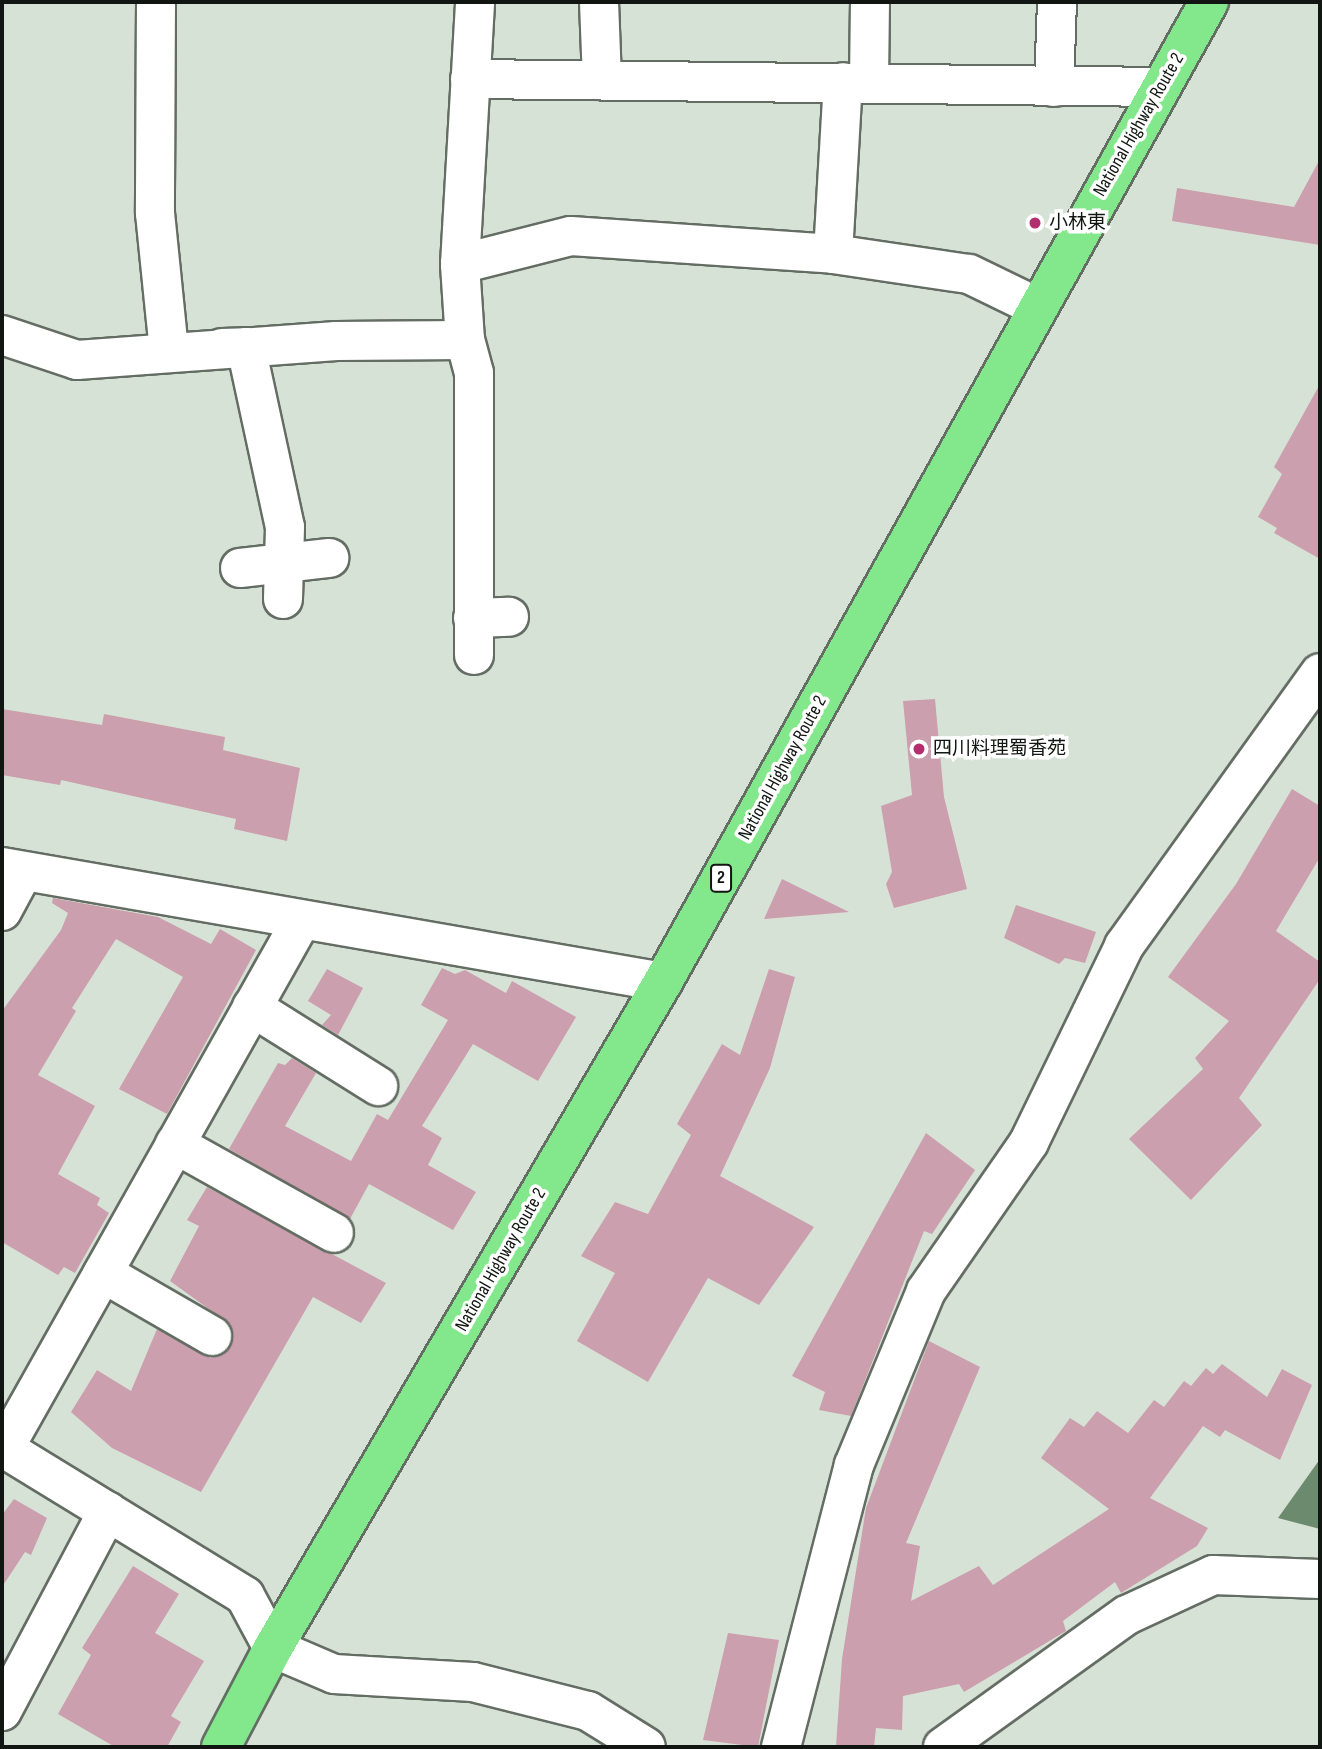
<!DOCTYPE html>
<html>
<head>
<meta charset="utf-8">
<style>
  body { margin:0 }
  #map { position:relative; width:1322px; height:1749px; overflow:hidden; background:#d7e2d7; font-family:"Sofia Sans Condensed","Noto Sans JP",sans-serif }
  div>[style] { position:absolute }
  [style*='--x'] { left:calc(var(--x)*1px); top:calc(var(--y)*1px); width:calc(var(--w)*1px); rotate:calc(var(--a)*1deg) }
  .water>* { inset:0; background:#6c8a6d }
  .building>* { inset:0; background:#cb9fae }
  .roads { filter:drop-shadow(2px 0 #646d64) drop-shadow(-2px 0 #646d64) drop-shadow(0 2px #646d64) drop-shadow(0 -2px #646d64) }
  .street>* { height:38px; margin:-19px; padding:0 19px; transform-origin:19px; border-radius:19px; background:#fff }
  .highway>* { height:38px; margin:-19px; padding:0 19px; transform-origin:19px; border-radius:19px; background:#83e78b }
  .dots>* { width:19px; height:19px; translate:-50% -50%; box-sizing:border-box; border:4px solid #fff; border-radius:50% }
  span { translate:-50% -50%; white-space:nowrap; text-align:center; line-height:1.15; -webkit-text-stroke:7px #fff; paint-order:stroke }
  .shield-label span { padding:2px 5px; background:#fff; border:2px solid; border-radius:5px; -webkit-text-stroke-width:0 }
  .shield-label { font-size:18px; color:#121612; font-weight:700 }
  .street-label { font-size:19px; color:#121612 }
  .poi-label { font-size:19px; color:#121612 }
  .left { translate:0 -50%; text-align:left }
  .frame { position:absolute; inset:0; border:4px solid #121612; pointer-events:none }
</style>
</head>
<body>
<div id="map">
  <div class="water">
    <div style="clip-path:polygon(1320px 1459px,1320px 1529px,1278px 1518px)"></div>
  </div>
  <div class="building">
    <div style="clip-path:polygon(1320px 159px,1320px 245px,1172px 221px,1177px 188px,1294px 207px)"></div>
    <div style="clip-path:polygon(1320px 384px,1320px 559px,1274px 533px,1277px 528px,1258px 517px,1282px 474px,1274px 467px)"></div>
    <div style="clip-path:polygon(935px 699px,944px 797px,967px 889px,894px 908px,886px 884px,892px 872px,881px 806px,912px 795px,903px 701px)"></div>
    <div style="clip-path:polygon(2px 709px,102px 725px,104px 714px,225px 737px,223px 750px,300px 768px,287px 841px,234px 829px,236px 819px,61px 780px,60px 785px,2px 775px)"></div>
    <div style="clip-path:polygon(1292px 789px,1320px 806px,1320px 857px,1276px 931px,1320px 962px,1320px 979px,1239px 1098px,1262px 1125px,1191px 1200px,1129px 1139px,1203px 1069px,1195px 1058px,1229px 1021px,1168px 977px,1236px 884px)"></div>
    <div style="clip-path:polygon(782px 879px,849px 912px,764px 919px)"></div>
    <div style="clip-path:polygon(53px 898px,158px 917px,211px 944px,220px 929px,256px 950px,167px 1114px,119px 1089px,183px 977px,116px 939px,72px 1008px,76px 1011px,38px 1075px,95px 1106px,58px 1174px,100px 1198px,97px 1205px,109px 1213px,75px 1273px,64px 1267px,58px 1275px,2px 1242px,2px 1011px,61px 930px,68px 913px,52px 903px)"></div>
    <div style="clip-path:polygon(1016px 905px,1096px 932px,1085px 963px,1065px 958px,1059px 964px,1004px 938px)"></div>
    <div style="clip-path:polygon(442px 968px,455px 974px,465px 970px,506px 993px,512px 981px,576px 1017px,538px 1081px,473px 1044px,422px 1126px,442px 1138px,428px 1165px,476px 1192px,453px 1230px,369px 1184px,350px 1219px,229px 1149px,278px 1063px,285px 1065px,292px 1058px,316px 1073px,285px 1126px,351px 1161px,377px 1114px,388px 1120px,448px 1020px,421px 1005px)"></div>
    <div style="clip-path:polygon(327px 969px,363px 988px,338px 1035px,322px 1025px,331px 1015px,308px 1001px)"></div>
    <div style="clip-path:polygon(769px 969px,795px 977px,770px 1068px,720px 1176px,814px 1227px,759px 1305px,708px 1278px,648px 1382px,577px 1341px,615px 1273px,581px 1256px,615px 1202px,648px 1214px,691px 1135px,677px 1124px,722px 1044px,740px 1055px)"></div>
    <div style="clip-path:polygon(926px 1133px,975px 1170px,932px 1234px,924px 1231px,851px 1416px,819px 1410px,825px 1392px,792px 1376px)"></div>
    <div style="clip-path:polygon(207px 1187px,386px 1283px,361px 1323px,313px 1297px,201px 1492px,112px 1448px,71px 1412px,97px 1370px,131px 1391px,157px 1329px,211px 1358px,231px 1347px,231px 1325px,170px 1281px,199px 1226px,187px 1220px)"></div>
    <div style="clip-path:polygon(929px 1341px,980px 1367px,906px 1543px,920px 1546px,911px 1601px,979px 1566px,993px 1585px,1109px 1509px,1041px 1458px,1070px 1418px,1084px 1427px,1097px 1411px,1128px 1433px,1154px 1400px,1164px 1407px,1184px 1381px,1191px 1386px,1206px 1368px,1213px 1374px,1222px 1364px,1267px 1397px,1282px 1369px,1312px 1385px,1280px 1460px,1225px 1430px,1220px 1437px,1203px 1426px,1150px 1498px,1208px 1528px,1197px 1546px,1121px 1593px,1115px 1582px,1063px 1621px,1066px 1631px,964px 1692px,959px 1684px,903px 1696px,902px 1730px,876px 1728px,874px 1747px,836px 1746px,842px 1659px,866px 1508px)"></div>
    <div style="clip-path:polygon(14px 1499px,47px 1518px,31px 1555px,25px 1552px,2px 1587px,2px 1515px)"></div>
    <div style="clip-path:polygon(133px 1566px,179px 1594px,155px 1633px,204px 1661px,171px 1716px,181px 1722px,167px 1747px,115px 1747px,58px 1714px,91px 1655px,82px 1648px)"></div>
    <div style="clip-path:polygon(728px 1633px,779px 1640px,758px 1747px,703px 1740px)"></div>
  </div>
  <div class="roads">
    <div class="street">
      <div style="--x:156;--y:2;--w:211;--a:90.3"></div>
      <div style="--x:155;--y:213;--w:139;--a:84.2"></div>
      <div style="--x:599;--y:2;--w:78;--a:87.8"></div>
      <div style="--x:470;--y:79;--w:691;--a:0.66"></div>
      <div style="--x:869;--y:83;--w:81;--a:-89.3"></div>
      <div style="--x:1054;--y:87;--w:85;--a:-88"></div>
      <div style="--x:833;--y:254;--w:172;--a:-86.7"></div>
      <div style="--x:460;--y:264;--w:114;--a:-14.2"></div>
      <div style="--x:571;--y:236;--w:263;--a:3.9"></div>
      <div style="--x:833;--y:254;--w:137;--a:8.4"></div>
      <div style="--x:969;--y:274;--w:73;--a:25.9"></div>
      <div style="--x:2;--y:335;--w:79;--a:18.4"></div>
      <div style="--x:77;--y:360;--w:260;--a:-4.2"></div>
      <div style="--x:336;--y:341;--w:129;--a:-0.4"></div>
      <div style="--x:222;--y:348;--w:24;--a:-2"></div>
      <div style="--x:246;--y:347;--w:184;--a:77.8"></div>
      <div style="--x:285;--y:527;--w:72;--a:91.6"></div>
      <div style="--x:240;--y:568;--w:90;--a:-6.4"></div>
      <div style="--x:473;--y:618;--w:36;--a:-2"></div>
      <div style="--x:474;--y:655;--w:282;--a:-90"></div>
      <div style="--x:474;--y:373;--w:34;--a:-105"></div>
      <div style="--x:465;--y:340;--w:76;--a:-93.8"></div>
      <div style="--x:460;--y:264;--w:262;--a:-86.7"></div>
      <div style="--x:2;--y:867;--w:671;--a:9.87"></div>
      <div style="--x:2;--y:911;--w:44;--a:-61.7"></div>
      <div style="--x:252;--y:1007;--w:149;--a:32.1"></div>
      <div style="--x:175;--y:1144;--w:182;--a:29.2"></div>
      <div style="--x:103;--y:1273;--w:126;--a:30"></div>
      <div style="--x:2;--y:1447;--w:285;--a:31.5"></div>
      <div style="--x:245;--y:1596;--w:59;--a:61.7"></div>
      <div style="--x:273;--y:1648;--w:66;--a:23.1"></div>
      <div style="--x:334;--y:1674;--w:139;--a:3.3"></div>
      <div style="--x:473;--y:1682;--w:119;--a:14.2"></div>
      <div style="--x:588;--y:1711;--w:68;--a:31.8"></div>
      <div style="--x:5;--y:1447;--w:604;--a:-60.63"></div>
      <div style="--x:2;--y:1711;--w:226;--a:-62.1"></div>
      <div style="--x:781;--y:1747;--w:291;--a:-75.5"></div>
      <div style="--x:854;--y:1465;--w:188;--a:-67.5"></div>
      <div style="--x:926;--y:1291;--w:181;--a:-55.3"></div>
      <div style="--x:1029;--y:1142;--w:218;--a:-64.1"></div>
      <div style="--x:1124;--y:946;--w:336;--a:-54.3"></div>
      <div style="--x:943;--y:1747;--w:226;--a:-35.7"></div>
      <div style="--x:1127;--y:1615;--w:95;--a:-24.9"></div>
      <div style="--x:1213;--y:1575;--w:107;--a:2.1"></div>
    </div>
    <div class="highway">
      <div style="--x:221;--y:1747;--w:112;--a:-62.3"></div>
      <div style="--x:273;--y:1648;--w:772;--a:-59.65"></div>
      <div style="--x:663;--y:982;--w:1122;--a:-60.88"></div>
    </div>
  </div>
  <div class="dots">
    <div style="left:1035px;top:223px;background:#b42d6e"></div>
    <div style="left:919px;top:749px;background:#b42d6e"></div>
  </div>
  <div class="shield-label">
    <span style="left:721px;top:878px">2</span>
  </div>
  <div class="street-label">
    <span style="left:1139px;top:125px;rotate:-60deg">National Highway Route 2</span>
    <span style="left:783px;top:768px;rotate:-61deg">National Highway Route 2</span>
    <span style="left:501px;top:1260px;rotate:-60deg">National Highway Route 2</span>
  </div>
  <div class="poi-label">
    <span class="left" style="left:1049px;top:223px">小林東</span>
    <span class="left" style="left:933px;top:749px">四川料理蜀香苑</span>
  </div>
  <div class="frame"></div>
</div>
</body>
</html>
